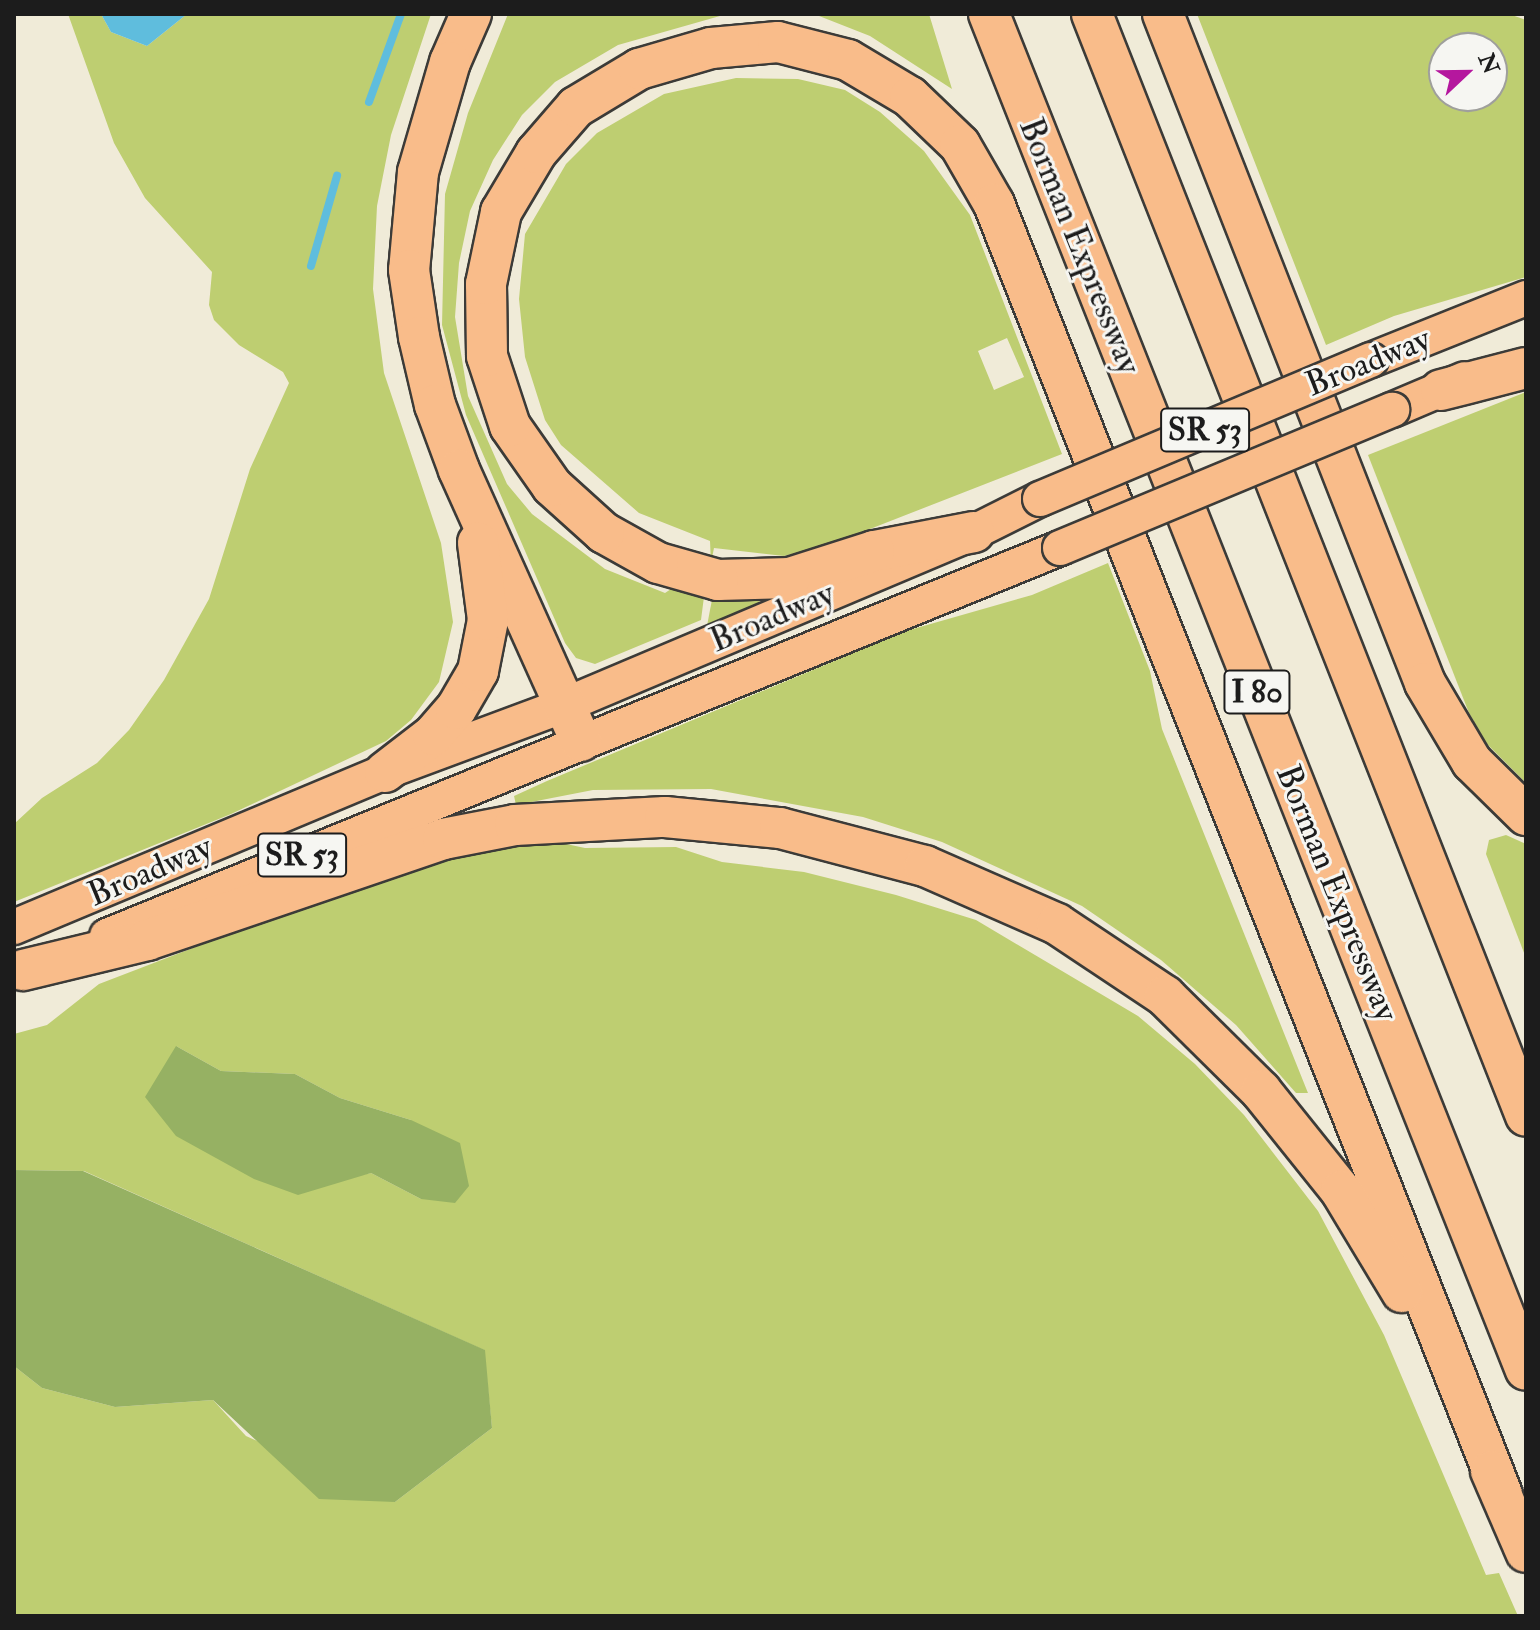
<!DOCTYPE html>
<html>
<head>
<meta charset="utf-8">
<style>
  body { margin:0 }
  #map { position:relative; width:1540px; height:1630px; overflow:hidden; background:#f0ebd8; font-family:"IM FELL Double Pica",serif }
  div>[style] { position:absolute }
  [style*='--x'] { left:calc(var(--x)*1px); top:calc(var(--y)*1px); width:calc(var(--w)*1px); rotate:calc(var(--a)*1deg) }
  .green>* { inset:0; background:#bece71 }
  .forest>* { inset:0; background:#96b163 }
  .water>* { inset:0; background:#5fbddd }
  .stream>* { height:8px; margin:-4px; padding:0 4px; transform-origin:4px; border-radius:4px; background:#5fbddd }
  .roads { filter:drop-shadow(2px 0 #3c3b38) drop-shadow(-2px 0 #3c3b38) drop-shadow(0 2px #3c3b38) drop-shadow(0 -2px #3c3b38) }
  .primary>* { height:34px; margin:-17px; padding:0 17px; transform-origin:17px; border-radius:17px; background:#f9bc8a }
  .motorway>* { height:40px; margin:-20px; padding:0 20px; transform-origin:20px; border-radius:20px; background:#f9bc8a }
  .bridges { filter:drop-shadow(2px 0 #3c3b38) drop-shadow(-2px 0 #3c3b38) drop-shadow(0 2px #3c3b38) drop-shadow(0 -2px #3c3b38) }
  .primary-bridge>* { height:34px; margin:-17px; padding:0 17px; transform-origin:17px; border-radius:17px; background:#f9bc8a }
  span { translate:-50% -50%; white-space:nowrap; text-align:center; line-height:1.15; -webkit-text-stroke:6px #f6f6f2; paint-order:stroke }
  .shield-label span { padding:2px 6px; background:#f6f6f2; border:2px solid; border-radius:6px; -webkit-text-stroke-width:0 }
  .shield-label { font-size:32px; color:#1c1c1c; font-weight:700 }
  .street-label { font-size:34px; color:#1c1c1c }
  .frame { position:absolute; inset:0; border:16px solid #1c1c1c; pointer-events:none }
  .north { position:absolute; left:1428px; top:32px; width:80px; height:80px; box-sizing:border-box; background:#f6f6f2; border:2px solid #9f9f9c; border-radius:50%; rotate:68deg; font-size:22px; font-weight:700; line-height:32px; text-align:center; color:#1c1c1c }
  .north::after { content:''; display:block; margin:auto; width:28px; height:36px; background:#b5179e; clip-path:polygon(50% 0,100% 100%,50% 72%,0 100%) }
</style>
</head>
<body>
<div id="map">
  <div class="green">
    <div style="clip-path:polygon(68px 14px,101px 14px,111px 32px,147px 46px,187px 14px,431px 14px,391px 135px,377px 206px,373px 289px,384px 373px,441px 543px,453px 622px,439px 682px,411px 720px,386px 741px,231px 814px,14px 902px,14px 824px,42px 798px,97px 763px,129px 730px,164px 680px,209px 599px,250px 469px,289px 383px,283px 372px,239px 345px,214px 320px,209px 305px,212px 272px,145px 198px,114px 143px)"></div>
    <div style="clip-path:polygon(508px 14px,727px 14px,618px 45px,555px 82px,522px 115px,493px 160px,470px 211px,459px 263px,455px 317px,468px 396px,507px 484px,532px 514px,605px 569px,665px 593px,674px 587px,705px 589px,701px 620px,595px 664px,576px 658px,565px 643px,466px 415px,442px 325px,445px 194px,468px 113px)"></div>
    <div style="clip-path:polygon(814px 14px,929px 14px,952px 89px,870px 36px)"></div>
    <div style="clip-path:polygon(evenodd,1197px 14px,1509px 14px,1526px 20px,1526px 277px,1394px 316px,1326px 345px,1197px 14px,1444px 48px,1492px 48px,1492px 96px,1444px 96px,1444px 48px)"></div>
    <div style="clip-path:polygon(evenodd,736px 78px,798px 79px,845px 90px,880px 112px,924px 151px,970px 215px,1062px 454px,829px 545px,784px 556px,714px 548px,711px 563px,710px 541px,639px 513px,561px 445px,545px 420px,525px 357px,519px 299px,525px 234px,566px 164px,597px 133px,664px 94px,736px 78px,1007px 338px,1024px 377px,994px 390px,978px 351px,1007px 338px)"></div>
    <div style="clip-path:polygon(1526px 392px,1526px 783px,1487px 744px,1469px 713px,1368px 455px)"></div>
    <div style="clip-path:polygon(1108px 563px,1150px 671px,1162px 729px,1308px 1093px,1296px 1093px,1236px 1025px,1161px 960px,1082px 906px,942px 842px,863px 817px,711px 789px,593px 790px,516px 805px,514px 796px,547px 781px,906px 631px,1032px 595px)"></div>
    <div style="clip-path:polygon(714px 589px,756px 592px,760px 603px,707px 626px)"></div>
    <div style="clip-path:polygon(1506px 835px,1526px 844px,1526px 958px,1486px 854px,1489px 840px)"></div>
    <div style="clip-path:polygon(evenodd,552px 841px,585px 848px,676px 847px,722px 862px,804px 872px,896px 895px,976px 920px,1138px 1016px,1195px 1064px,1244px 1115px,1318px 1211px,1384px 1335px,1486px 1575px,1499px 1573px,1518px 1616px,14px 1616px,14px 1366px,42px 1388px,115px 1407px,213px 1400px,246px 1436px,395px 1502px,492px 1428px,484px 1350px,84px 1171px,14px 1170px,14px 1034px,47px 1025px,99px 984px,354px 886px,449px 858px,552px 841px,176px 1046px,221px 1071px,295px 1074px,340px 1098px,411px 1120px,421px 1199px,371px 1173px,341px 1179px,176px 1046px)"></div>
  </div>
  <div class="forest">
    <div style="clip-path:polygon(176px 1046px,221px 1071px,295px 1074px,340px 1098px,411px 1120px,460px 1143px,469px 1186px,455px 1203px,421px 1199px,371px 1173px,298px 1195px,254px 1179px,176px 1136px,145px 1097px)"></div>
    <div style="clip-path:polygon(14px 1170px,83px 1171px,485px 1350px,492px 1428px,395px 1502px,319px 1499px,213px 1400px,115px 1407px,42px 1388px,14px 1366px)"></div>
  </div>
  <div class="water">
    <div style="clip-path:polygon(101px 14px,187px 14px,147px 46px,111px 32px)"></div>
  </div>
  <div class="stream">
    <div style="--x:369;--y:102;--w:94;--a:-70"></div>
    <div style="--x:311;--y:266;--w:94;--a:-73.9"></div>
  </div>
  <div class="roads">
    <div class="primary">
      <div style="--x:1371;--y:360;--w:167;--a:-21.8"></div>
      <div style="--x:1392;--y:410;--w:79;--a:-23"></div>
      <div style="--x:14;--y:927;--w:402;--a:-22.7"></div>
      <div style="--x:385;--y:772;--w:192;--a:-20.4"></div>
      <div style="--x:565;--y:705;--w:444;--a:-22.9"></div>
      <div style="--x:974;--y:532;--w:74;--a:-26.6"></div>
      <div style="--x:107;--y:936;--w:1029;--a:-22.15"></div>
    </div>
    <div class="motorway">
      <div style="--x:471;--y:14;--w:52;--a:113.6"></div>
      <div style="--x:450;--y:62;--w:115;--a:106.2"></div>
      <div style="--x:418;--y:172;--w:98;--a:95.2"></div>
      <div style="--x:409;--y:270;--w:68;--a:81.5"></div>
      <div style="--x:419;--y:337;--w:70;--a:76.8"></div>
      <div style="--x:435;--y:405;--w:69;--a:69.7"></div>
      <div style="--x:459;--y:470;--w:297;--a:65.8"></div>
      <div style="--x:989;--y:14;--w:1458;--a:68.4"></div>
      <div style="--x:1092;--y:14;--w:1184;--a:68.5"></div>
      <div style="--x:1163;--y:14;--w:718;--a:68.61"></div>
      <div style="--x:1425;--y:683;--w:92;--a:59.3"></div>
      <div style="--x:1472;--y:762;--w:76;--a:44.5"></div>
      <div style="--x:1441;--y:390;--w:88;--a:-14.5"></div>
      <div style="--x:974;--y:532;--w:102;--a:169.2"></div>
      <div style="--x:874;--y:551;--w:88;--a:162.2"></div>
      <div style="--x:790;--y:578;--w:72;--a:178.4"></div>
      <div style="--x:718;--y:580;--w:62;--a:-164.2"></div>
      <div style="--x:658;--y:563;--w:62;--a:-150.9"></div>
      <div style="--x:604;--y:533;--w:70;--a:-137.9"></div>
      <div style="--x:552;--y:486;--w:73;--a:-125"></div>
      <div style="--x:510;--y:426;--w:74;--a:-108.2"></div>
      <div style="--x:487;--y:356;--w:72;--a:-90.8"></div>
      <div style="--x:486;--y:284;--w:74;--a:-78.2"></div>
      <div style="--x:501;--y:212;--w:69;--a:-59.3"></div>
      <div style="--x:536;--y:153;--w:61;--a:-49"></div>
      <div style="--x:576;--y:107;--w:74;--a:-31.1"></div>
      <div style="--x:639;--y:69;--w:75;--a:-16.3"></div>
      <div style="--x:711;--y:48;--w:67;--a:-5.1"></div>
      <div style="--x:778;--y:42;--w:72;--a:14.4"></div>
      <div style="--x:848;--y:60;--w:72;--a:30.8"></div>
      <div style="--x:910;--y:97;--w:69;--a:43.8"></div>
      <div style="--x:960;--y:145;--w:68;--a:60"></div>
      <div style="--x:994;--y:204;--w:1386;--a:68.51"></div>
      <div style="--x:385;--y:772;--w:61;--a:-37.6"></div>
      <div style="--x:433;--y:735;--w:35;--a:-49"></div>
      <div style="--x:456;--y:709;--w:44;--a:-59.9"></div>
      <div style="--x:478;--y:671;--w:52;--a:-78.9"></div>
      <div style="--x:488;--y:620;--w:78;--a:-97.4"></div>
      <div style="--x:23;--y:970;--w:128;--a:-13.6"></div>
      <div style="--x:147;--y:940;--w:313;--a:-18.8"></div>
      <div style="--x:443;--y:839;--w:73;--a:-11"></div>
      <div style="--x:515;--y:825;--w:150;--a:-3.1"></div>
      <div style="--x:665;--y:817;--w:116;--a:5.5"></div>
      <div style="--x:780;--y:828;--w:150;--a:14.7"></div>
      <div style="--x:925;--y:866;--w:144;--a:23.7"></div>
      <div style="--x:1057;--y:924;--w:130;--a:33.7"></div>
      <div style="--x:1165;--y:996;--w:135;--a:44.7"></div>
      <div style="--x:1261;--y:1091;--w:128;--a:51.3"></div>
      <div style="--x:1341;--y:1191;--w:118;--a:58.9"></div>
      <div style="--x:1491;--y:1471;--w:88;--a:66.6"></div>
    </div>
  </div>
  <div class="bridges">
    <div class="primary-bridge">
      <div style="--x:1040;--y:499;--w:359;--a:-22.8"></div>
      <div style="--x:1060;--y:548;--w:360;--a:-22.6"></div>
    </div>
  </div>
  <div class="shield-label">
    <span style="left:1205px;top:430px">SR 53</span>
    <span style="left:1257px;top:692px">I 80</span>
    <span style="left:302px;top:855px">SR 53</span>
  </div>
  <div class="street-label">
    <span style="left:1080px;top:246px;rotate:68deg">Borman Expressway</span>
    <span style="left:1368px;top:362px;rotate:-22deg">Broadway</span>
    <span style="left:772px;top:617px;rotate:-23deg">Broadway</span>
    <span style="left:150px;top:871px;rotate:-23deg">Broadway</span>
    <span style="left:1337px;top:893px;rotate:68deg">Borman Expressway</span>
  </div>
  <div class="frame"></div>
  <div class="north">N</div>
</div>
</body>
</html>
